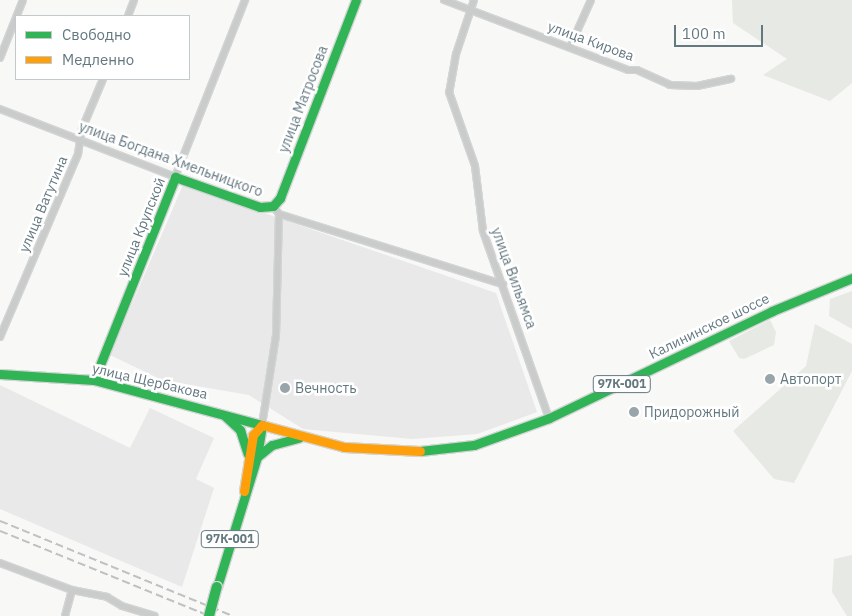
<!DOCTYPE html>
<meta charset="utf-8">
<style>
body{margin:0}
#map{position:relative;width:852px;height:616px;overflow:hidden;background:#f8f8f7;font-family:"IBM Plex Sans",sans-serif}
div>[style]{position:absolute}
.built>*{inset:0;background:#e8e9e8}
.green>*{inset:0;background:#e7e9e4}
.roads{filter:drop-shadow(1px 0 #d3d5d5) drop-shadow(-1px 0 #d3d5d5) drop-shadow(0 1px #d3d5d5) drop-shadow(0 -1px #d3d5d5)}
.street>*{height:6px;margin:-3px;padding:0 3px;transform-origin:3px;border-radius:3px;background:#cacccc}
.fast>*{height:9px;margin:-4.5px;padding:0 4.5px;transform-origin:4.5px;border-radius:4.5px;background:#30b455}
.slow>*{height:9px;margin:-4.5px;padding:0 4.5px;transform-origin:4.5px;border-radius:4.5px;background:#ff9f0a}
.rail>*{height:2px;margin-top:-1px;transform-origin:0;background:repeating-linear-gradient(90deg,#c0c2c2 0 8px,transparent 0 12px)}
.bridges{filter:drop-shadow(1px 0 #d4d5d5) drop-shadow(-1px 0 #d4d5d5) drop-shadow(0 1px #d4d5d5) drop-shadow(0 -1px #d4d5d5)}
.fast-bridge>*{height:10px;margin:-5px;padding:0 5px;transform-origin:5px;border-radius:5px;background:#30b455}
.dots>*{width:14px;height:14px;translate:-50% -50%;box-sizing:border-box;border:2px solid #fff;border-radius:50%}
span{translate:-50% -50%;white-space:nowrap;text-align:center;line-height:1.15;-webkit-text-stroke:5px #fff;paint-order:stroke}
.shield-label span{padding:1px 4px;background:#fff;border:1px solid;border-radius:4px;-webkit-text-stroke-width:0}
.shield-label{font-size:12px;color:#647880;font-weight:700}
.street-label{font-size:14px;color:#647880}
.poi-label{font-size:14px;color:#647880}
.left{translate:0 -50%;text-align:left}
.legend{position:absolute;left:15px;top:15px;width:175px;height:65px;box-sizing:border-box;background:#fff;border:1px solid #c1c9cc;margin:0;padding:6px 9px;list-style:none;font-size:15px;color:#647880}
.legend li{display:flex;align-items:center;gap:10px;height:25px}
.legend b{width:25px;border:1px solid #c1c9cc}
.scale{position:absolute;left:674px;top:25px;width:89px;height:22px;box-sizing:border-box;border:2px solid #647880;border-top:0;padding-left:6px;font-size:15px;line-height:18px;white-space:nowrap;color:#647880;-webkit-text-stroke:4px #fff;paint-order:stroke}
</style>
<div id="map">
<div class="built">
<div style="clip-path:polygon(183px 185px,496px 293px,537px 412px,477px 434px,412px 439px,303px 429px,249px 395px,162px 380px,110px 355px)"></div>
<div style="clip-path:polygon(0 385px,130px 448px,150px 408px,214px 438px,196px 479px,214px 488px,182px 587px,0 509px)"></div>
</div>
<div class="green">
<div style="clip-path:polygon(732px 0,852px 0,852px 83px,830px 101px,763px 75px,787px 59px,733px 23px)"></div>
<div style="clip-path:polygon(852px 291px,852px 329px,829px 316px,830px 299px)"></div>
<div style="clip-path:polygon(770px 320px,776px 332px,774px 345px,744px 359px,739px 358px,729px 341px)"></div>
<div style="clip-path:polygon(815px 324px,852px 344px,852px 371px,794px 483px,774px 479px,733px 431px,806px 366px)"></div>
<div style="clip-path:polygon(852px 555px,852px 616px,847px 616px,832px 592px,834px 559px)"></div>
</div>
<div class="roads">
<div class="street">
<div style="left:444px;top:0;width:197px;rotate:20.8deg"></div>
<div style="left:628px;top:70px;width:9px"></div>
<div style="left:637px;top:70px;width:36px;rotate:24deg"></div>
<div style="left:670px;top:85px;width:27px;rotate:2deg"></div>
<div style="left:697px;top:86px;width:35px;rotate:-12deg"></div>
<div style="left:474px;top:0;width:57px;rotate:108.4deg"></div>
<div style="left:456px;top:54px;width:39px;rotate:100deg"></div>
<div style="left:449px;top:92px;width:78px;rotate:70.6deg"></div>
<div style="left:475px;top:166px;width:65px;rotate:83deg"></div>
<div style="left:483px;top:231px;width:198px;rotate:70.6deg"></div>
<div style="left:128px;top:16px;width:17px;rotate:-69deg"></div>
<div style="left:570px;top:47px;width:51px;rotate:-65.9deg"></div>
<div style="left:0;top:58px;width:62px;rotate:-68.4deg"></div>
<div style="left:0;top:109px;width:188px;rotate:21.2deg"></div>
<div style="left:175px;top:177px;width:190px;rotate:-68.4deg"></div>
<div style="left:273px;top:206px;width:10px;rotate:53deg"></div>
<div style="left:279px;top:214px;width:235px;rotate:17.4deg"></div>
<div style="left:0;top:337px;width:199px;rotate:-66.9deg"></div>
<div style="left:78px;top:154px;width:25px;rotate:-81deg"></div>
<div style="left:82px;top:129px;width:54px;rotate:-67.2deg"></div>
<div style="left:262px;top:425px;width:90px;rotate:-81.1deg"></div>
<div style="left:276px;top:336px;width:122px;rotate:-88.6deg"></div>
<div style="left:0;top:563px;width:77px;rotate:20.6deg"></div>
<div style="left:72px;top:590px;width:36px;rotate:11deg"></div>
<div style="left:107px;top:597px;width:17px;rotate:31deg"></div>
<div style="left:122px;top:606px;width:34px;rotate:17deg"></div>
<div style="left:65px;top:616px;width:27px;rotate:-75deg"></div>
</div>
<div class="fast">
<div style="left:0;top:374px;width:94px;rotate:3.7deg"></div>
<div style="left:94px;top:380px;width:174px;rotate:15deg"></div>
<div style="left:262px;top:425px;width:32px;rotate:99deg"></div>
<div style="left:94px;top:380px;width:219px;rotate:-68.2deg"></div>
<div style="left:175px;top:177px;width:90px;rotate:19.4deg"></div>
<div style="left:260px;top:207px;width:13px;rotate:-4deg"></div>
<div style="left:273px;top:206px;width:11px;rotate:-49deg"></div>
<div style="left:280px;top:198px;width:212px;rotate:-69deg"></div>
<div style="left:225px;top:416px;width:21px;rotate:43deg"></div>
<div style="left:240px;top:430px;width:25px;rotate:72deg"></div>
<div style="left:420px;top:451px;width:54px;rotate:-6.3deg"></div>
<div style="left:474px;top:445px;width:80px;rotate:-19.8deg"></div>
<div style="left:549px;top:418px;width:247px;rotate:-25.6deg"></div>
<div style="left:772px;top:311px;width:87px;rotate:-22.4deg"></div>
<div style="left:217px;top:587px;width:136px;rotate:-72.9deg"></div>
<div style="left:257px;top:457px;width:19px;rotate:-39deg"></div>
<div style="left:272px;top:445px;width:28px;rotate:-15deg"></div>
</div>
<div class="slow">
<div style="left:244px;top:491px;width:57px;rotate:-80.9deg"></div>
<div style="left:253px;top:435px;width:13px;rotate:-48deg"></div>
<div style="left:262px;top:425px;width:85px;rotate:15deg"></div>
<div style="left:344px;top:447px;width:76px;rotate:3deg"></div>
</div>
</div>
<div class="rail">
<div style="left:0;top:521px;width:252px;rotate:22.2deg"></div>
<div style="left:0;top:531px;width:226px;rotate:22.1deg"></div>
</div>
<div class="bridges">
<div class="fast-bridge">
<div style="left:209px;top:616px;width:30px;rotate:-75deg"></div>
</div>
</div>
<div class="dots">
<div style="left:770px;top:379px;background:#98a5aa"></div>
<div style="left:285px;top:388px;background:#98a5aa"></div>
<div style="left:634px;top:412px;background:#98a5aa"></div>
</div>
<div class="shield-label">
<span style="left:622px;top:384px">97К-001</span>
<span style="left:230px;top:539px">97К-001</span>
</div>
<div class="street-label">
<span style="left:591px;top:41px;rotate:20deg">улица Кирова</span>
<span style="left:303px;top:99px;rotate:-69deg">улица Матросова</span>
<span style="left:171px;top:159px;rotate:20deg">улица Богдана Хмельницкого</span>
<span style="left:43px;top:204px;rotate:-67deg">улица Ватутина</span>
<span style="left:141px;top:227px;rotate:-68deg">улица Крупской</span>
<span style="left:514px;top:278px;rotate:70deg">улица Вильямса</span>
<span style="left:709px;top:326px;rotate:-26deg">Калининское шоссе</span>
<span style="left:150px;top:381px;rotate:13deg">улица Щербакова</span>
</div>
<div class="poi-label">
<span class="left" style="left:780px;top:379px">Автопорт</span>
<span class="left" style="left:295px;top:388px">Вечность</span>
<span class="left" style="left:644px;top:412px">Придорожный</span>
</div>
<ul class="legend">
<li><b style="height:6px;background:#30b455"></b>Свободно</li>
<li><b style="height:6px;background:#ff9f0a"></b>Медленно</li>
</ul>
<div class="scale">100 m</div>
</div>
